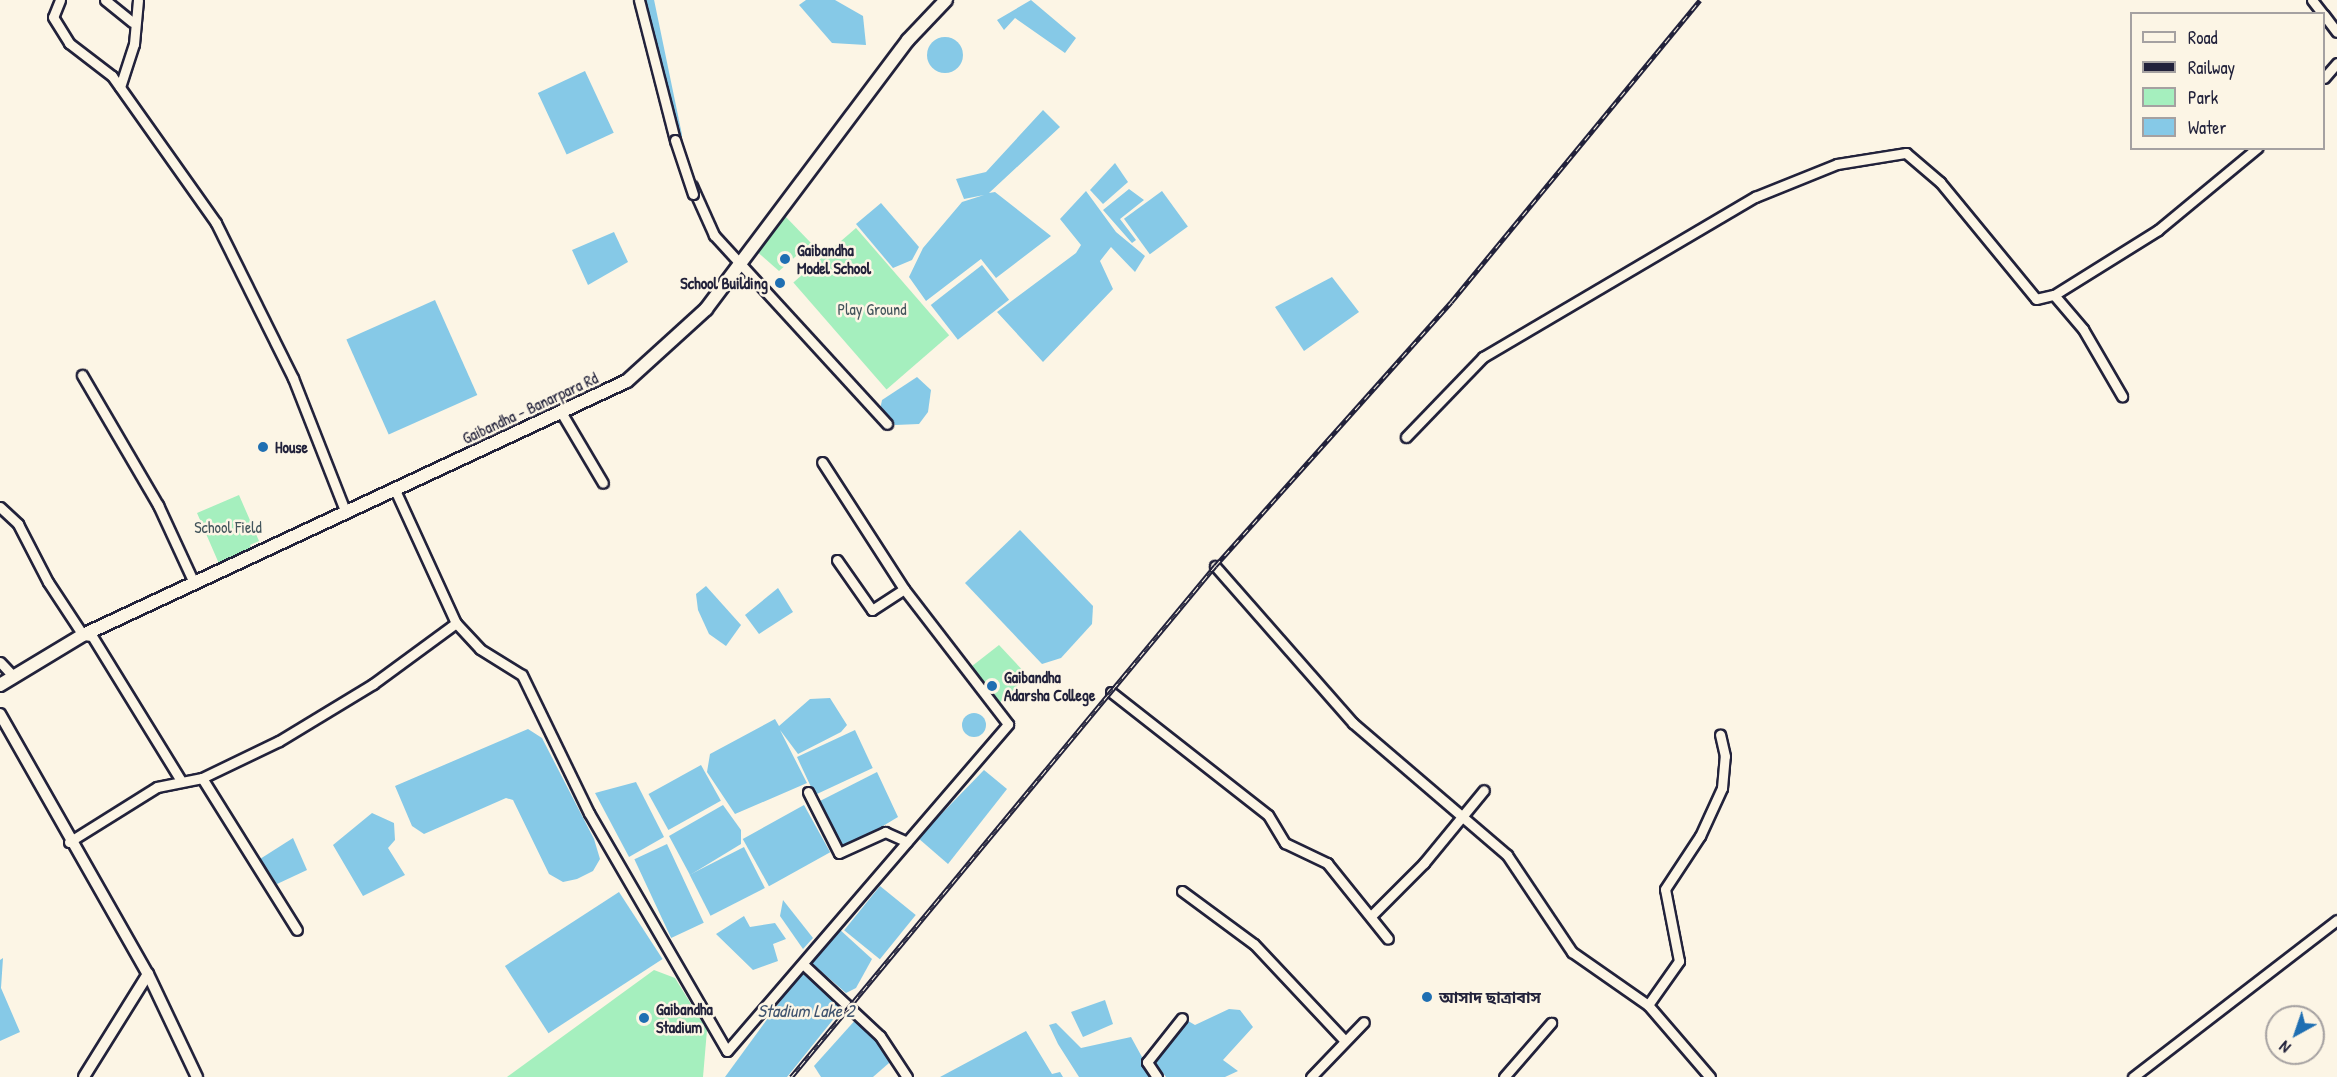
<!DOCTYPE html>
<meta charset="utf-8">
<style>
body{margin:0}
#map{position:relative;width:2337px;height:1077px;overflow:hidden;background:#fcf5e5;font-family:"Patrick Hand","Noto Sans Bengali",sans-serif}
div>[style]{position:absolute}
.green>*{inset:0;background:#a5efbe;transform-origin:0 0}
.water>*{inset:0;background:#86c9e7;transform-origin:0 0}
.round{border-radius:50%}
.canal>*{height:8px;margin:-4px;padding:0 4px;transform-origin:4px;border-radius:4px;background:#86c9e7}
.roads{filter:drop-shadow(2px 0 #22223b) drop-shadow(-2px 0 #22223b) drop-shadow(0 2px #22223b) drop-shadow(0 -2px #22223b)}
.minor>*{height:9px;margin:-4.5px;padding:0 4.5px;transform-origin:4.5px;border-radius:4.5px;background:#fcf5e5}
.tertiary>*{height:10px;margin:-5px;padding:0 5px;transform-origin:5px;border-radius:5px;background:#fcf5e5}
.secondary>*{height:12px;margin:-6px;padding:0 6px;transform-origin:6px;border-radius:6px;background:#fcf5e5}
.rail>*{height:4.5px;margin-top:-2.25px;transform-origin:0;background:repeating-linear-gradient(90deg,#fcf5e5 0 7px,#22223b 0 14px);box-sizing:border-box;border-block:2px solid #22223b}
.bridges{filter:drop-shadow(2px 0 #22223b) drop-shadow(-2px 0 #22223b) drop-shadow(0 2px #22223b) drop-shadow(0 -2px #22223b)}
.minor-bridge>*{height:9px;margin:-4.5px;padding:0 4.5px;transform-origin:4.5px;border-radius:4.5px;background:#fcf5e5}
.dots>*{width:16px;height:16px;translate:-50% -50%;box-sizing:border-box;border:3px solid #fcf5e5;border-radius:50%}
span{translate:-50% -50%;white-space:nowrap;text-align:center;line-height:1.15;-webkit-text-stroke:5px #fcf5e5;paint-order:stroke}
.poi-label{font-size:16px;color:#22223b;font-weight:700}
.left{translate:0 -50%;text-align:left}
.right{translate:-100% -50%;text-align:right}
.park-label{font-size:16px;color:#43555c}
.street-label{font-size:16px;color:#22223b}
.water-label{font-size:18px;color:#40546f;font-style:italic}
.legend{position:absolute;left:2130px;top:12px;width:195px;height:138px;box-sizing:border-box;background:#fcf5e5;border:2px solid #a5a1a1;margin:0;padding:8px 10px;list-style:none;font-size:18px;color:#22223b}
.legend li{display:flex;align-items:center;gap:12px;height:30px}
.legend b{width:30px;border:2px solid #a5a1a1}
.north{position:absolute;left:2265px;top:1005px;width:60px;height:60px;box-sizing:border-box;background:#fcf5e5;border:2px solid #a5a1a1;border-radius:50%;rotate:220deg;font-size:16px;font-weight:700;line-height:24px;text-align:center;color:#22223b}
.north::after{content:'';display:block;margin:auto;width:21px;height:27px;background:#1f6fb2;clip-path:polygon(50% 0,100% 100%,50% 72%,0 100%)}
</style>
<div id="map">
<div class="green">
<div style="clip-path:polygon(784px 215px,811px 243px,779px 271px,754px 249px)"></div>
<div style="left:856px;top:228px;width:142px;height:83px;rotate:49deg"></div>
<div style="clip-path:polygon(239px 495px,259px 541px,250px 545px,253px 552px,220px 566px,197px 513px)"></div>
<div style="clip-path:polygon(999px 645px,1028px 676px,996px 706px,967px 670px)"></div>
<div style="clip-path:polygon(654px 970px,675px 978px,707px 1030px,703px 1077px,507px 1077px)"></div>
</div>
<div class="water">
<div style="clip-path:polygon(806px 0,835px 0,863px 16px,866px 45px,832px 43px,799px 5px)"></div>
<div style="clip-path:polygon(1031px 0,1076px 38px,1065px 53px,1015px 18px,1004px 30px,997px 20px)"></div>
<div class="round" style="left:927px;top:37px;width:36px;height:36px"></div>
<div style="left:585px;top:71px;width:68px;height:52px;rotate:65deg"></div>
<div style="clip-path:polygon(1043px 110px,1060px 127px,989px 193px,995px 192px,1051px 236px,996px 278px,981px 259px,926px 301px,909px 277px,923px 248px,962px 202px,984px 195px,964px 199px,956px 179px,986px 172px)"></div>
<div style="clip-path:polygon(1115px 163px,1128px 182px,1103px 204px,1090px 190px)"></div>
<div style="clip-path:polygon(1129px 189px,1144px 200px,1120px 219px,1136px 240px,1132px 243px,1103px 210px)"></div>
<div style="clip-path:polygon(1086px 191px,1116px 232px,1145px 256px,1135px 272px,1111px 247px,1100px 261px,1113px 289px,1043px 362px,997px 312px,1076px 253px,1081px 245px,1060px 219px)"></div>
<div style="left:1162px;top:191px;width:44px;height:47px;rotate:54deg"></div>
<div style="clip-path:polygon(881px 203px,919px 247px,912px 260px,893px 268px,856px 224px)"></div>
<div style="clip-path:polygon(614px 232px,628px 262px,588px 285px,572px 250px)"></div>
<div style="left:982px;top:265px;width:44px;height:65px;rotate:52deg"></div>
<div style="clip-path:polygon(1332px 277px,1359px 312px,1304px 351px,1275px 307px)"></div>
<div style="left:435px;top:300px;width:104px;height:97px;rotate:66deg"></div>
<div style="clip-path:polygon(917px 377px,931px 390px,928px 412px,919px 424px,895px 425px,880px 410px,882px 400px)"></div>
<div style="clip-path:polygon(1020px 530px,1093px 606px,1092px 624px,1061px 658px,1042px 664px,965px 583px)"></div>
<div style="clip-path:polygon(706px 586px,741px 625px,726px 646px,709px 634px,698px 610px,696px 594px)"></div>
<div style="clip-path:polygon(778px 588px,793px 612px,759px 634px,745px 615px)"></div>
<div style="clip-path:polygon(830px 698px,847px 725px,841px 732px,798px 754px,780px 730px,807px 783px,735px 814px,707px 772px,710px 754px,775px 719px,779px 726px,810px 699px)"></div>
<div class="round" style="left:962px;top:713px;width:24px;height:24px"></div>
<div style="clip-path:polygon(528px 729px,542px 738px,594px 839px,600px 859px,593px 871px,577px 879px,563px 882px,549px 874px,513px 800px,506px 798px,424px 834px,412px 826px,395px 786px)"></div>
<div style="left:855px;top:730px;width:42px;height:64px;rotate:65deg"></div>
<div style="left:701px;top:765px;width:41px;height:60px;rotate:61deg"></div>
<div style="clip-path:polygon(984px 770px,1007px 789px,948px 864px,918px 838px)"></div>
<div style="clip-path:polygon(877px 772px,898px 817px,851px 845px,839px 845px,818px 802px)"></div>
<div style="clip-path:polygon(636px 782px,664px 837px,629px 857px,595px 793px)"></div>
<div style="clip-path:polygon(723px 805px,741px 830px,741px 844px,690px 875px,669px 836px)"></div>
<div style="left:804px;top:805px;width:54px;height:70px;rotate:61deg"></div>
<div style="clip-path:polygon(372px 813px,394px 823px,395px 840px,388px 848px,405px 875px,363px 896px,333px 845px)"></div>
<div style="clip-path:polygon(293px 838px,307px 870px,277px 884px,260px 859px)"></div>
<div style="left:667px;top:844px;width:87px;height:36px;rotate:65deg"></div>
<div style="left:744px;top:847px;width:46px;height:61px;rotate:63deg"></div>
<div style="left:880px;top:886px;width:46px;height:57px;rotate:39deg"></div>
<div style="left:619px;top:892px;width:80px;height:136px;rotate:57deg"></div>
<div style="clip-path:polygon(783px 900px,813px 938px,803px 949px,780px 916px)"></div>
<div style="clip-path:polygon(744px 916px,750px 927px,775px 923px,786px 939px,773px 944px,778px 961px,753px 970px,716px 934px)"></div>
<div style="clip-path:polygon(838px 928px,872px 959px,856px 988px,846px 993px,808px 960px)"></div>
<div style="clip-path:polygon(3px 958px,1px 988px,20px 1032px,0 1041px,0 960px)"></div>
<div style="clip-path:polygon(803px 970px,844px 1006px,787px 1077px,725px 1077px)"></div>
<div style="clip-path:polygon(1105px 1000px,1113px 1024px,1083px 1037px,1071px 1012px)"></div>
<div style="clip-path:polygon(1229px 1009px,1240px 1010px,1253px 1027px,1223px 1060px,1238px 1071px,1225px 1077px,1166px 1077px,1149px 1056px,1183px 1018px,1195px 1025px)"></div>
<div style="clip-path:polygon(858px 1017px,890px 1055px,889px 1063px,873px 1077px,821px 1077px,814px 1066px)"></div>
<div style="clip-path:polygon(1056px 1023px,1081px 1048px,1131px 1037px,1153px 1077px,1079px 1077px,1058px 1044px,1049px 1025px)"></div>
<div style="clip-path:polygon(1026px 1031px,1052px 1074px,1060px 1072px,1063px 1077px,940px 1077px)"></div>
</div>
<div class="canal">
<div style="left:650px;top:0;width:138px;rotate:78.3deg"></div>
</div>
<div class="roads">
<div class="minor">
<div style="left:60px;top:0;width:18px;rotate:112deg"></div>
<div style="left:53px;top:17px;width:31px;rotate:58deg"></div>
<div style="left:69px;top:43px;width:54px;rotate:37.5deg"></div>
<div style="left:112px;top:76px;width:180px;rotate:54.7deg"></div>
<div style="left:216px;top:223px;width:173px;rotate:63.6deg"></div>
<div style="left:293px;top:378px;width:145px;rotate:68.6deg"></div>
<div style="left:105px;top:0;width:35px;rotate:39deg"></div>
<div style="left:639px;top:0;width:145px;rotate:75.6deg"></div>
<div style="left:2312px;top:0;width:18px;rotate:52deg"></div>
<div style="left:2324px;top:15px;width:21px;rotate:53deg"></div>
<div style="left:2324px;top:78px;width:20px;rotate:-49deg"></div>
<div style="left:120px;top:87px;width:45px;rotate:-72deg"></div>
<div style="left:134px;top:44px;width:44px;rotate:-84.8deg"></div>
<div style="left:692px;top:186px;width:54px;rotate:65.8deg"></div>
<div style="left:714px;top:235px;width:256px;rotate:47.5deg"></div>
<div style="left:2054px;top:295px;width:45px;rotate:49.5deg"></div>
<div style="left:2083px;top:329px;width:78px;rotate:59.8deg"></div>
<div style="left:82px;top:375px;width:151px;rotate:59.7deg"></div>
<div style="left:158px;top:505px;width:86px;rotate:65.2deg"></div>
<div style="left:561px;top:412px;width:82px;rotate:59.4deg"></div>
<div style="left:1406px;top:437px;width:111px;rotate:-46.1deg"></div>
<div style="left:1483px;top:357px;width:316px;rotate:-30.5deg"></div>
<div style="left:1755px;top:197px;width:88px;rotate:-21.9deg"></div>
<div style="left:1837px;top:164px;width:70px;rotate:-9.1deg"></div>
<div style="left:1906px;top:153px;width:45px;rotate:40.5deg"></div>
<div style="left:1940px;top:182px;width:151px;rotate:50.6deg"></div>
<div style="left:2036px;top:299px;width:18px;rotate:-13deg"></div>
<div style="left:2054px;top:295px;width:123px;rotate:-32deg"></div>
<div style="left:2158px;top:230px;width:129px;rotate:-39.6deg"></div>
<div style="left:395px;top:490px;width:146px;rotate:65.4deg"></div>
<div style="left:456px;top:623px;width:35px;rotate:47deg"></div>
<div style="left:480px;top:649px;width:49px;rotate:31.8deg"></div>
<div style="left:522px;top:675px;width:153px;rotate:64.1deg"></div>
<div style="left:589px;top:813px;width:275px;rotate:59.9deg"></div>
<div style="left:727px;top:1051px;width:431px;rotate:-49.3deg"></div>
<div style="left:1008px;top:724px;width:170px;rotate:-127.6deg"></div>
<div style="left:904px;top:589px;width:151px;rotate:-122.8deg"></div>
<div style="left:0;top:507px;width:25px;rotate:43deg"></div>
<div style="left:18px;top:524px;width:65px;rotate:62.7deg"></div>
<div style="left:48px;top:582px;width:64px;rotate:56.6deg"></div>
<div style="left:83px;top:635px;width:9px;rotate:6deg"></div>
<div style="left:92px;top:636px;width:168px;rotate:58.4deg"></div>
<div style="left:837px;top:560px;width:61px;rotate:55deg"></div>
<div style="left:872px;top:610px;width:38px;rotate:-33deg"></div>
<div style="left:1215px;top:566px;width:209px;rotate:48.7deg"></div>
<div style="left:1353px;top:723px;width:203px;rotate:40.6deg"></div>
<div style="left:1507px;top:855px;width:117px;rotate:56.2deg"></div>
<div style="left:1572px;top:952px;width:93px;rotate:34.9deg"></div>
<div style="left:1648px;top:1005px;width:95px;rotate:49.3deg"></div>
<div style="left:0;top:662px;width:19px;rotate:47deg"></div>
<div style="left:1111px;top:692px;width:199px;rotate:38.1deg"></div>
<div style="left:1268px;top:815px;width:33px;rotate:59deg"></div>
<div style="left:1285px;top:843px;width:47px;rotate:25.5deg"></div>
<div style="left:1327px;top:863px;width:97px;rotate:51.2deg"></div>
<div style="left:202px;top:778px;width:179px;rotate:58deg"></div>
<div style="left:808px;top:792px;width:68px;rotate:63.1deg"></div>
<div style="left:839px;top:853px;width:51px;rotate:-24.5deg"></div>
<div style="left:885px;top:832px;width:24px;rotate:24deg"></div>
<div style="left:69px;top:842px;width:104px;rotate:-32deg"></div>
<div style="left:157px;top:787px;width:46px;rotate:-11.3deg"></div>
<div style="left:202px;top:778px;width:85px;rotate:-25.7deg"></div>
<div style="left:279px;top:741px;width:110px;rotate:-31.2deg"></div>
<div style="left:373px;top:684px;width:103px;rotate:-36.3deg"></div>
<div style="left:1182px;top:891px;width:89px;rotate:36.4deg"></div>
<div style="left:1254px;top:944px;width:133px;rotate:46.8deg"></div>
<div style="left:1372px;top:915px;width:74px;rotate:-45deg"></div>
<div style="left:1424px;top:863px;width:94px;rotate:-50.6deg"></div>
<div style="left:804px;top:965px;width:104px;rotate:43.1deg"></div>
<div style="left:880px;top:1036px;width:49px;rotate:56.6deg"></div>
<div style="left:1648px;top:1005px;width:54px;rotate:-54.8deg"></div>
<div style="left:1679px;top:961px;width:73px;rotate:-101deg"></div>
<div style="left:1665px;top:889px;width:64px;rotate:-56.6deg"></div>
<div style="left:1700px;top:836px;width:53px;rotate:-65.4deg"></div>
<div style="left:1722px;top:788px;width:32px;rotate:-85deg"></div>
<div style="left:1725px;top:756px;width:22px;rotate:-103deg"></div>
<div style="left:1157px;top:1077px;width:18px;rotate:-124deg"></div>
<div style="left:1147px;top:1062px;width:56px;rotate:-51.5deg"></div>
<div style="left:1311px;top:1077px;width:76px;rotate:-46.1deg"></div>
<div style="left:1504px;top:1077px;width:72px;rotate:-49deg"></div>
<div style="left:2133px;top:1077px;width:257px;rotate:-37.6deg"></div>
</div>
<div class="tertiary">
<div style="left:0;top:714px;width:299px;rotate:60.4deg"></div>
<div style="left:148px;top:974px;width:121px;rotate:121.9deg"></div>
<div style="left:148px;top:974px;width:114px;rotate:64.6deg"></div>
</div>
<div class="secondary">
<div style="left:0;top:685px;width:97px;rotate:-31.1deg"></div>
<div style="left:83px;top:635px;width:600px;rotate:-25.03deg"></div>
<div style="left:627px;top:381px;width:107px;rotate:-42.3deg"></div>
<div style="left:706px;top:309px;width:336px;rotate:-53.1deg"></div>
<div style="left:908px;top:40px;width:55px;rotate:-46.5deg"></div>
</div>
</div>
<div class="rail">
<div style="left:791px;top:1077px;width:664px;rotate:-50.32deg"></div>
<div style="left:1215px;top:566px;width:354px;rotate:-48.2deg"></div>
<div style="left:1451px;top:302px;width:391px;rotate:-50.5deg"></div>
</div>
<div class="bridges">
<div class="minor-bridge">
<div style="left:675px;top:140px;width:57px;rotate:71.6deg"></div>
</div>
</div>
<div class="dots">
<div style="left:785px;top:259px;background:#1f6fb2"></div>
<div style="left:780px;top:283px;background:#1f6fb2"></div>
<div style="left:263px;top:447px;background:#1f6fb2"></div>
<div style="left:992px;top:686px;background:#1f6fb2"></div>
<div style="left:1427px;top:997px;background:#1f6fb2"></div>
<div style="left:644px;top:1018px;background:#1f6fb2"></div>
</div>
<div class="poi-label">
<span class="left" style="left:797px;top:259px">Gaibandha<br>Model School</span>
<span class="right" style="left:768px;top:283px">School Building</span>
<span class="left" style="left:275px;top:447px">House</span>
<span class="left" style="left:1004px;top:686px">Gaibandha<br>Adarsha College</span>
<span class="left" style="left:1439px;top:997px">আসাদ ছাত্রাবাস</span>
<span class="left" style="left:656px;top:1018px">Gaibandha<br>Stadium</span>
</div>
<div class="park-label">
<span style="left:872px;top:309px">Play Ground</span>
<span style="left:228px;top:527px">School Field</span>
</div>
<div class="street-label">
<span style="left:530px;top:408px;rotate:-25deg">Gaibandha - Banarpara Rd</span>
</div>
<div class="water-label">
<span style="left:806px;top:1011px">Stadium Lake 2</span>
</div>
<ul class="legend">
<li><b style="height:8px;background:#fcf5e5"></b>Road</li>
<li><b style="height:8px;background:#22223b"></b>Railway</li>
<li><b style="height:16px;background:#a5efbe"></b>Park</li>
<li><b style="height:16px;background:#86c9e7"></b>Water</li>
</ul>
<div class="north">N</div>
</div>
